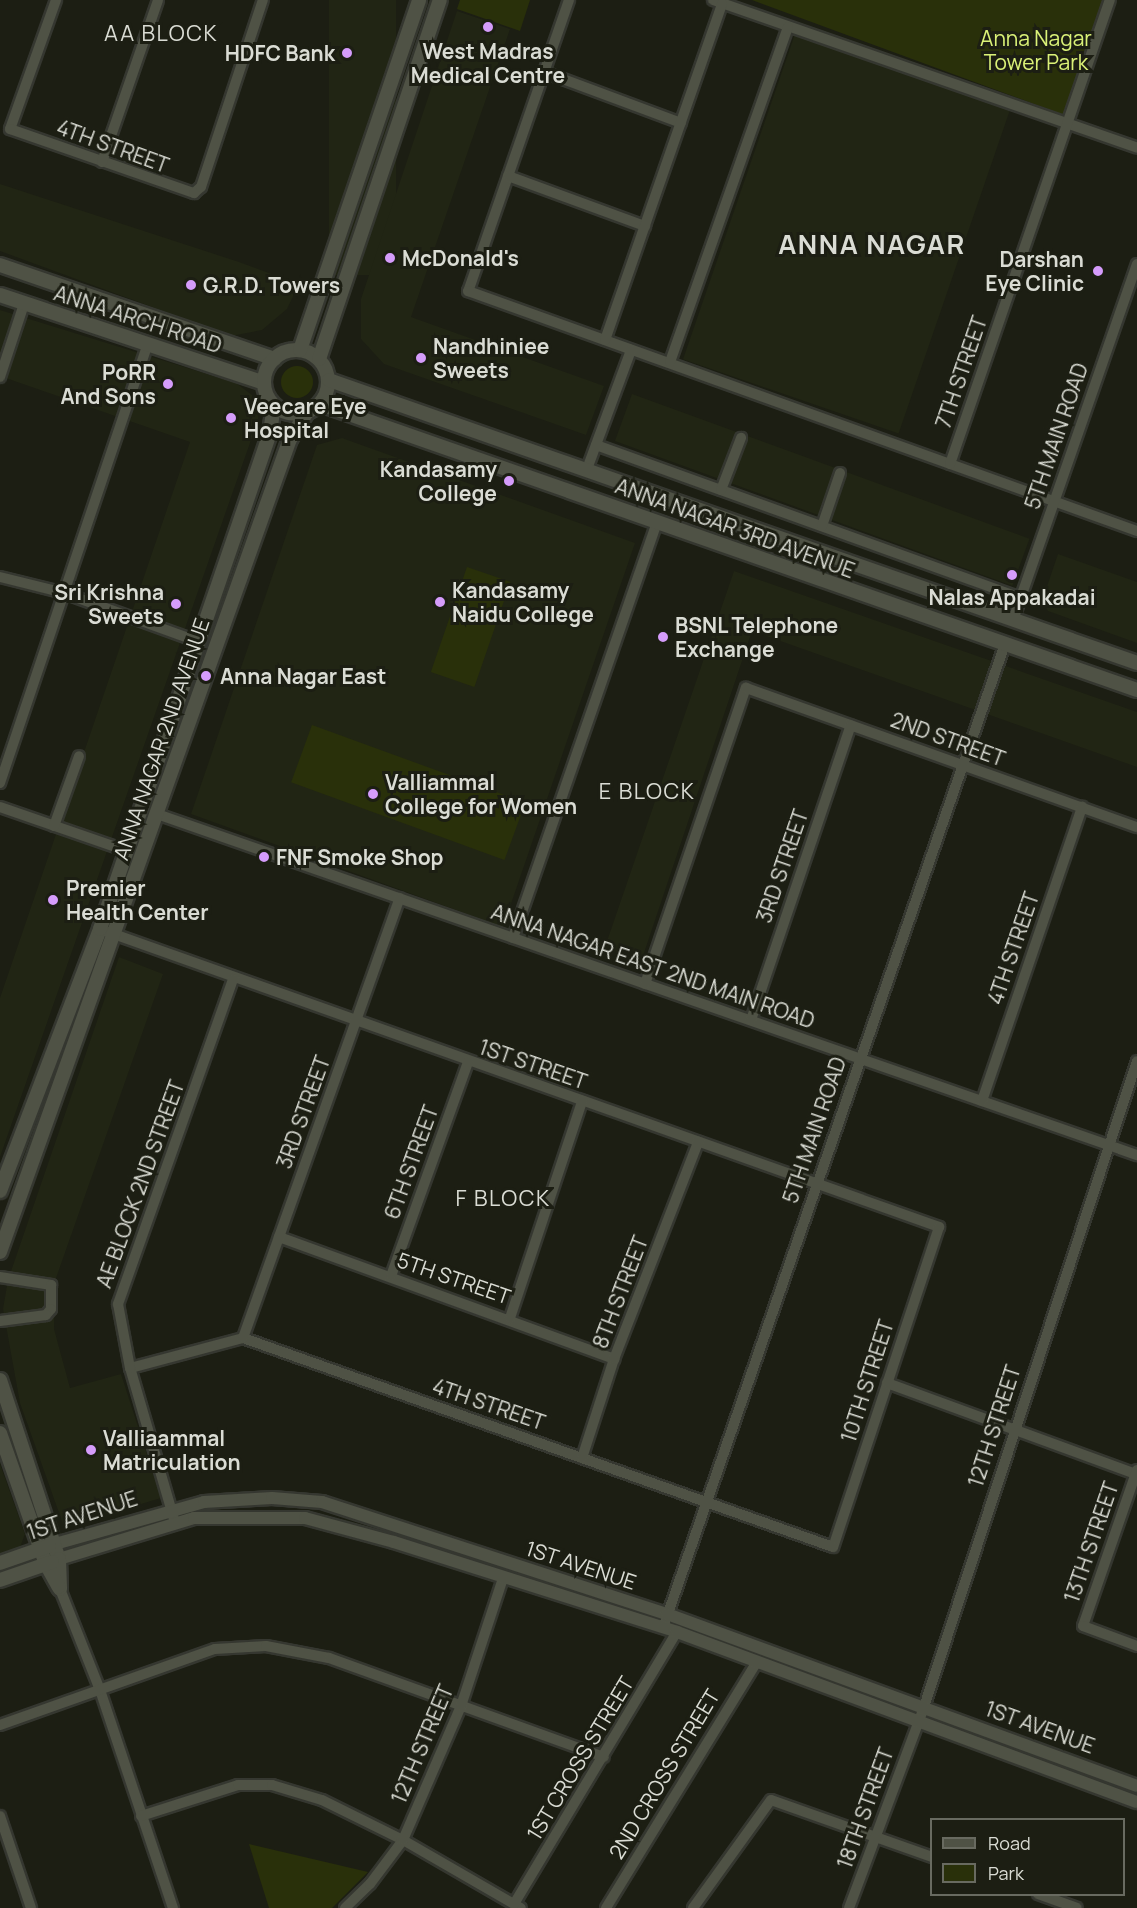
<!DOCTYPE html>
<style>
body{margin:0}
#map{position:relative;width:1137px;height:1908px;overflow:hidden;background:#1c1e13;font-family:Manrope,sans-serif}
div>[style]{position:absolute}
.built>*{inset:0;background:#212514;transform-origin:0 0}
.green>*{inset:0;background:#29300a;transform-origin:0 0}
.round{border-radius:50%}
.roads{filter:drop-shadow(2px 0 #353730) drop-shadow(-2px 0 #353730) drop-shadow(0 2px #353730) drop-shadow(0 -2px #353730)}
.minor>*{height:10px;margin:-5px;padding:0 5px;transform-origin:5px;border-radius:5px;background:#4f5245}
.tertiary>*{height:12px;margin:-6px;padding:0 6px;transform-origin:6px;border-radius:6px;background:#4f5245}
.secondary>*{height:14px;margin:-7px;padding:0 7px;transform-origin:7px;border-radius:7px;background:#4f5245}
.secondary>.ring{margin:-7px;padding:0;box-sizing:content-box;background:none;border:14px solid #4f5245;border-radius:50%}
.dots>*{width:16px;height:16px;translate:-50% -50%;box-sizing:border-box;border:3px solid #1c1e13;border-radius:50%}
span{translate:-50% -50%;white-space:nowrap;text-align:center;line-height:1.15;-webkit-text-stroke:6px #1c1e13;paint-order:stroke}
.park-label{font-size:21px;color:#daf177}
.poi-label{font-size:21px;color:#dadcd4;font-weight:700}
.right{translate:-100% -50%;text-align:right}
.left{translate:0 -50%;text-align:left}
.street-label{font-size:21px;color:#dadcd4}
.neighbourhood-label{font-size:22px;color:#dadcd4;letter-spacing:1.5px}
.district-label{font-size:27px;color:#dadcd4;font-weight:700;letter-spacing:1.5px}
.legend{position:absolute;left:930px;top:1818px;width:195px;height:78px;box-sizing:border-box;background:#1c1e13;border:2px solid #686a60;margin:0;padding:8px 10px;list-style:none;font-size:18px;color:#dadcd4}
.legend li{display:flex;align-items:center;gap:12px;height:30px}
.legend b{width:30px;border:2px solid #686a60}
</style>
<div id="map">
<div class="built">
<div style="left:329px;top:0;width:67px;height:275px"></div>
<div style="clip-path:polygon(457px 11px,510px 29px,411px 317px,604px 386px,586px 435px,384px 364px,361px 339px,361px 299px)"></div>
<div style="left:795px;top:34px;width:228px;height:344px;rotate:19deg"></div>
<div style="clip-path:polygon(0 184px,239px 262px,299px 284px,287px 309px,262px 330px,231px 336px,0 251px)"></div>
<div style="clip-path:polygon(0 310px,236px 383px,260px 401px,258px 420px,0 1157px,0 998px,190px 442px,0 376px)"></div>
<div style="left:632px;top:394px;width:423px;height:50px;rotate:20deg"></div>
<div style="clip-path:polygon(342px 438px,635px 543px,503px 927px,191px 814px,317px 445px)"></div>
<div style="clip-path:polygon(1058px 554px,1137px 582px,1137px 643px,1048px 611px,1042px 601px)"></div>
<div style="clip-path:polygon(734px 571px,1137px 712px,1137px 767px,752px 631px,642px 959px,605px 947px)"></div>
<div style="clip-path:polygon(119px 957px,163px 974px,55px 1281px,54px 1329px,70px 1388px,121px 1374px,161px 1498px,64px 1527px,20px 1403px,3px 1309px,8px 1280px)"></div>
<div style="clip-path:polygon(0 1464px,25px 1534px,19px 1550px,0 1556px)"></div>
</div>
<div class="green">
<div style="clip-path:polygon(460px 0,530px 0,520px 31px,457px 9px)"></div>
<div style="clip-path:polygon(752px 0,1107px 0,1067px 116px)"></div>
<div class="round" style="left:281px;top:366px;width:32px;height:32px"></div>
<div style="left:467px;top:567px;width:46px;height:111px;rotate:19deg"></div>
<div style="left:312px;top:725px;width:227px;height:61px;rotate:20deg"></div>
<div style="clip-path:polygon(249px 1844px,368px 1872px,332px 1908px,269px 1908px)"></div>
</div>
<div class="roads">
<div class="minor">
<div style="left:56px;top:0;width:137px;rotate:109.6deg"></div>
<div style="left:10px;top:129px;width:195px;rotate:19.2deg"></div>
<div style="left:194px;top:193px;width:9px;rotate:-41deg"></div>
<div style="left:201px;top:187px;width:197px;rotate:-71.7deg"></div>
<div style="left:569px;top:0;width:308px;rotate:109.1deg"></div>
<div style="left:468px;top:291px;width:711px;rotate:19.74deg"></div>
<div style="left:713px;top:0;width:449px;rotate:19.2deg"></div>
<div style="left:544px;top:72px;width:146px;rotate:20.4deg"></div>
<div style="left:102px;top:162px;width:171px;rotate:-70.9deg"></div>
<div style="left:508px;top:176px;width:146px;rotate:20.1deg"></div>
<div style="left:605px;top:340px;width:356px;rotate:-70.8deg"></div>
<div style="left:670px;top:362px;width:355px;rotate:-70.6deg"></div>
<div style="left:0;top:377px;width:77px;rotate:-71.8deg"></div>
<div style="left:596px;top:445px;width:452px;rotate:19.8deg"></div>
<div style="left:950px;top:464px;width:491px;rotate:-71deg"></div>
<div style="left:587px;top:469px;width:127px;rotate:-69.7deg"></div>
<div style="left:721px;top:490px;width:56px;rotate:-69deg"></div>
<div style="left:822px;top:526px;width:56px;rotate:-71.2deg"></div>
<div style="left:0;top:577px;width:66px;rotate:14deg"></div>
<div style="left:64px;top:593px;width:144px;rotate:19.9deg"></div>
<div style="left:1013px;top:620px;width:377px;rotate:-70.8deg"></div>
<div style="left:0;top:783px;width:462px;rotate:-71.4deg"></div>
<div style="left:0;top:807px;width:134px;rotate:19.1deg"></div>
<div style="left:157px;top:814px;width:1038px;rotate:19.19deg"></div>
<div style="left:54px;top:826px;width:74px;rotate:-70.3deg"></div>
<div style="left:108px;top:932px;width:882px;rotate:19.54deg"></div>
<div style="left:939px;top:1227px;width:337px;rotate:108.3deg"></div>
<div style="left:833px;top:1547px;width:626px;rotate:-160.49deg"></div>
<div style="left:243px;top:1338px;width:117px;rotate:165.1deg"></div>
<div style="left:513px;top:938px;width:441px;rotate:-70.9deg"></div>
<div style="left:645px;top:984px;width:313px;rotate:-71.2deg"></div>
<div style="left:746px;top:688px;width:415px;rotate:19.6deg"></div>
<div style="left:751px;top:1020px;width:311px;rotate:-71.3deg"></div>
<div style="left:982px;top:1101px;width:311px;rotate:-71.2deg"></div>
<div style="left:279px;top:1237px;width:357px;rotate:20deg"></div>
<div style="left:391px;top:1276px;width:227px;rotate:-70.2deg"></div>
<div style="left:0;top:1277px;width:52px;rotate:8.9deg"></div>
<div style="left:51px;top:1285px;width:24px;rotate:90deg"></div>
<div style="left:51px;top:1309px;width:8px;rotate:130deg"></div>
<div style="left:46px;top:1315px;width:46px;rotate:172.6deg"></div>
<div style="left:510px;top:1318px;width:229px;rotate:-71.6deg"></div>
<div style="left:243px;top:1338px;width:467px;rotate:-70.4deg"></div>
<div style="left:887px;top:1383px;width:265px;rotate:20.1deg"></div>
<div style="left:582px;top:1458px;width:104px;rotate:-72.1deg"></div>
<div style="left:614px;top:1359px;width:233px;rotate:-68.8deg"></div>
<div style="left:1137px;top:1470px;width:165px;rotate:109.1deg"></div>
<div style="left:1083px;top:1626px;width:58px;rotate:20.3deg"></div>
<div style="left:174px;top:1519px;width:157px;rotate:-106.2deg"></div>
<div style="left:130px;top:1368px;width:65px;rotate:-100.6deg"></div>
<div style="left:118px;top:1304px;width:345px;rotate:-70.5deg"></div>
<div style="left:60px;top:1589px;width:109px;rotate:68.4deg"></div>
<div style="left:100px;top:1690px;width:230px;rotate:71.5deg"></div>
<div style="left:665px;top:1622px;width:1032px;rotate:-70.83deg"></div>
<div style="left:0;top:1725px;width:228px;rotate:-19.5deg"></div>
<div style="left:215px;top:1649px;width:51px;rotate:-3.4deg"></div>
<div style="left:266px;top:1646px;width:64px;rotate:10.8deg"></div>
<div style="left:329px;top:1658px;width:292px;rotate:19.8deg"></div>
<div style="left:0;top:1816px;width:97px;rotate:71.4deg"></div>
<div style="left:141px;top:1816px;width:102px;rotate:-17.7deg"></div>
<div style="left:238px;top:1785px;width:34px"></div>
<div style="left:272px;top:1785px;width:52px;rotate:16.7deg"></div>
<div style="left:322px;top:1800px;width:90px;rotate:26.3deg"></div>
<div style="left:403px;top:1840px;width:136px;rotate:30deg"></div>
<div style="left:1038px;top:1894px;width:41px;rotate:19.7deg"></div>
<div style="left:514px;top:1904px;width:317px;rotate:-59.1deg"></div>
<div style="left:345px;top:1908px;width:35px;rotate:-44deg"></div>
<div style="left:370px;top:1884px;width:55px;rotate:-53.1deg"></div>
<div style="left:403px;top:1840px;width:146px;rotate:-66.6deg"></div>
<div style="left:461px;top:1706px;width:135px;rotate:-71.8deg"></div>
<div style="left:606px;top:1908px;width:289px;rotate:-58.5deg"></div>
<div style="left:693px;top:1908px;width:133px;rotate:-54.2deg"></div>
<div style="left:771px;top:1800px;width:171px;rotate:19.5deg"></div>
<div style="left:849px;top:1908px;width:215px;rotate:-69.5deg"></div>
<div style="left:924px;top:1707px;width:680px;rotate:-71.75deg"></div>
</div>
<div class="tertiary">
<div style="left:55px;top:1544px;width:155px;rotate:-15.7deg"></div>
<div style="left:204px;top:1502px;width:68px;rotate:-3.4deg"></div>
<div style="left:272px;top:1498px;width:50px;rotate:4.6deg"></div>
<div style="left:322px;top:1502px;width:363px;rotate:18deg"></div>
<div style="left:667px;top:1614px;width:500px;rotate:20.1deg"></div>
<div style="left:59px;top:1559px;width:141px;rotate:-16.9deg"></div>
<div style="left:194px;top:1518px;width:111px"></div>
<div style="left:305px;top:1518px;width:92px;rotate:15.1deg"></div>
<div style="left:394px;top:1542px;width:297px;rotate:17.6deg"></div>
<div style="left:677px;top:1632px;width:490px;rotate:20.3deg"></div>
</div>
<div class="secondary">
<div style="left:0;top:265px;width:290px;rotate:18.9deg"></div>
<div style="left:0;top:295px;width:278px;rotate:18.4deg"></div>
<div class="ring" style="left:264px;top:350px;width:50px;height:50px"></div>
<div style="left:300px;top:350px;width:370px;rotate:-71.2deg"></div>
<div style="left:319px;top:359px;width:379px;rotate:-71.4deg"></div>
<div style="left:329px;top:380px;width:856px;rotate:19.3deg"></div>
<div style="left:320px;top:404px;width:866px;rotate:19.29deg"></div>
<div style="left:0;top:1191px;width:280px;rotate:-69.1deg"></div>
<div style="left:100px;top:929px;width:524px;rotate:-71.08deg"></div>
<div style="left:270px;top:433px;width:28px;rotate:-82deg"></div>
<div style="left:0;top:1252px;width:863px;rotate:-70.37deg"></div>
<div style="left:290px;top:439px;width:32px;rotate:-58deg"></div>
<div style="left:0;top:1380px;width:188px;rotate:71.8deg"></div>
<div style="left:59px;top:1559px;width:30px;rotate:88deg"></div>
<div style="left:0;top:1433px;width:139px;rotate:70.7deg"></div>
<div style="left:46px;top:1564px;width:26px;rotate:61deg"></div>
<div style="left:0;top:1563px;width:52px;rotate:-19.1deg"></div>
<div style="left:0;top:1580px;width:55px;rotate:-19.1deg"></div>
</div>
</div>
<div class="dots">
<div style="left:488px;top:27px;background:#d59cfb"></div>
<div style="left:347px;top:53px;background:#d59cfb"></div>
<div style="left:390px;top:258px;background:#d59cfb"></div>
<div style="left:1098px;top:271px;background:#d59cfb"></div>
<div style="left:191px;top:285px;background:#d59cfb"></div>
<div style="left:421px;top:358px;background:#d59cfb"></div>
<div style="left:168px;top:384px;background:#d59cfb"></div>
<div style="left:231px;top:418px;background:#d59cfb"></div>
<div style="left:509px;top:481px;background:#d59cfb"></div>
<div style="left:1012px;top:575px;background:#d59cfb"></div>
<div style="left:440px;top:602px;background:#d59cfb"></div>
<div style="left:176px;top:604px;background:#d59cfb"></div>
<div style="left:663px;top:637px;background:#d59cfb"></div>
<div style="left:206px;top:676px;background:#d59cfb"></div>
<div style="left:373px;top:794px;background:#d59cfb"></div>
<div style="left:264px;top:857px;background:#d59cfb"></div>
<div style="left:53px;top:900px;background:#d59cfb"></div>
<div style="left:91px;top:1450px;background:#d59cfb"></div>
</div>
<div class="park-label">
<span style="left:1036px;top:50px">Anna Nagar<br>Tower Park</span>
</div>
<div class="poi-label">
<span style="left:488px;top:63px">West Madras<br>Medical Centre</span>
<span class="right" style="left:335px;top:53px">HDFC Bank</span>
<span class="left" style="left:402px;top:258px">McDonald's</span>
<span class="right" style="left:1084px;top:271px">Darshan<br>Eye Clinic</span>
<span class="left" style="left:203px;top:285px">G.R.D. Towers</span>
<span class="left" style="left:433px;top:358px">Nandhiniee<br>Sweets</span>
<span class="right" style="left:156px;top:384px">PoRR<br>And Sons</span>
<span class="left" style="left:244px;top:418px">Veecare Eye<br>Hospital</span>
<span class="right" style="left:497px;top:481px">Kandasamy<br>College</span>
<span class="left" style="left:452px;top:602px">Kandasamy<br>Naidu College</span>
<span class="right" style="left:164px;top:604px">Sri Krishna<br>Sweets</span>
<span style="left:1012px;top:597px">Nalas Appakadai</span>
<span class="left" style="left:675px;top:637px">BSNL Telephone<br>Exchange</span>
<span class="left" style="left:220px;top:676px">Anna Nagar East</span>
<span class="left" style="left:385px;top:794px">Valliammal<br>College for Women</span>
<span class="left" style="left:276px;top:857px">FNF Smoke Shop</span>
<span class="left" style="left:66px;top:900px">Premier<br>Health Center</span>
<span class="left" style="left:103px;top:1450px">Valliaammal<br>Matriculation</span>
</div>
<div class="street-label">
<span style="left:113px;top:146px;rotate:20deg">4TH STREET</span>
<span style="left:138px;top:319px;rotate:18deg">ANNA ARCH ROAD</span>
<span style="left:961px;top:372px;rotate:-71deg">7TH STREET</span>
<span style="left:1056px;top:436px;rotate:-71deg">5TH MAIN ROAD</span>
<span style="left:735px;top:528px;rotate:20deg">ANNA NAGAR 3RD AVENUE</span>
<span style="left:161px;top:739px;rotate:-71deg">ANNA NAGAR 2ND AVENUE</span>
<span style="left:948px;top:739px;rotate:20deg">2ND STREET</span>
<span style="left:782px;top:866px;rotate:-71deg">3RD STREET</span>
<span style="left:1013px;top:948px;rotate:-71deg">4TH STREET</span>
<span style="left:653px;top:966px;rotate:19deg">ANNA NAGAR EAST 2ND MAIN ROAD</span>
<span style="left:533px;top:1064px;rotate:19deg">1ST STREET</span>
<span style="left:303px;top:1112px;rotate:-70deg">3RD STREET</span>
<span style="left:814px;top:1130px;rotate:-71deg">5TH MAIN ROAD</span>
<span style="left:411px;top:1162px;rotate:-70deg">6TH STREET</span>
<span style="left:140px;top:1184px;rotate:-70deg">AE BLOCK 2ND STREET</span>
<span style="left:454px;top:1278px;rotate:19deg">5TH STREET</span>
<span style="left:620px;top:1292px;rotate:-69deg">8TH STREET</span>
<span style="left:867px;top:1381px;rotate:-72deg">10TH STREET</span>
<span style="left:489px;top:1404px;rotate:19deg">4TH STREET</span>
<span style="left:994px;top:1426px;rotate:-72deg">12TH STREET</span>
<span style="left:82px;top:1515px;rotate:-18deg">1ST AVENUE</span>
<span style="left:1091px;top:1542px;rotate:-71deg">13TH STREET</span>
<span style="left:581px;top:1565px;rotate:18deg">1ST AVENUE</span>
<span style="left:1040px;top:1727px;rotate:20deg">1ST AVENUE</span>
<span style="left:422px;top:1744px;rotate:-67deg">12TH STREET</span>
<span style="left:580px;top:1758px;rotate:-59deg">1ST CROSS STREET</span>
<span style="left:664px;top:1774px;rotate:-59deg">2ND CROSS STREET</span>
<span style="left:865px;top:1808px;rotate:-70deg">18TH STREET</span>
</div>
<div class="neighbourhood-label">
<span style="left:161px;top:34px">AA BLOCK</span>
<span style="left:647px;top:792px">E BLOCK</span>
<span style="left:503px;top:1199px">F BLOCK</span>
</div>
<div class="district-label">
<span style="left:872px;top:244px">ANNA NAGAR</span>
</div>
<ul class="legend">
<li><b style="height:8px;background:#4f5245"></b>Road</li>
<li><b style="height:16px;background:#29300a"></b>Park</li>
</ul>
</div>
